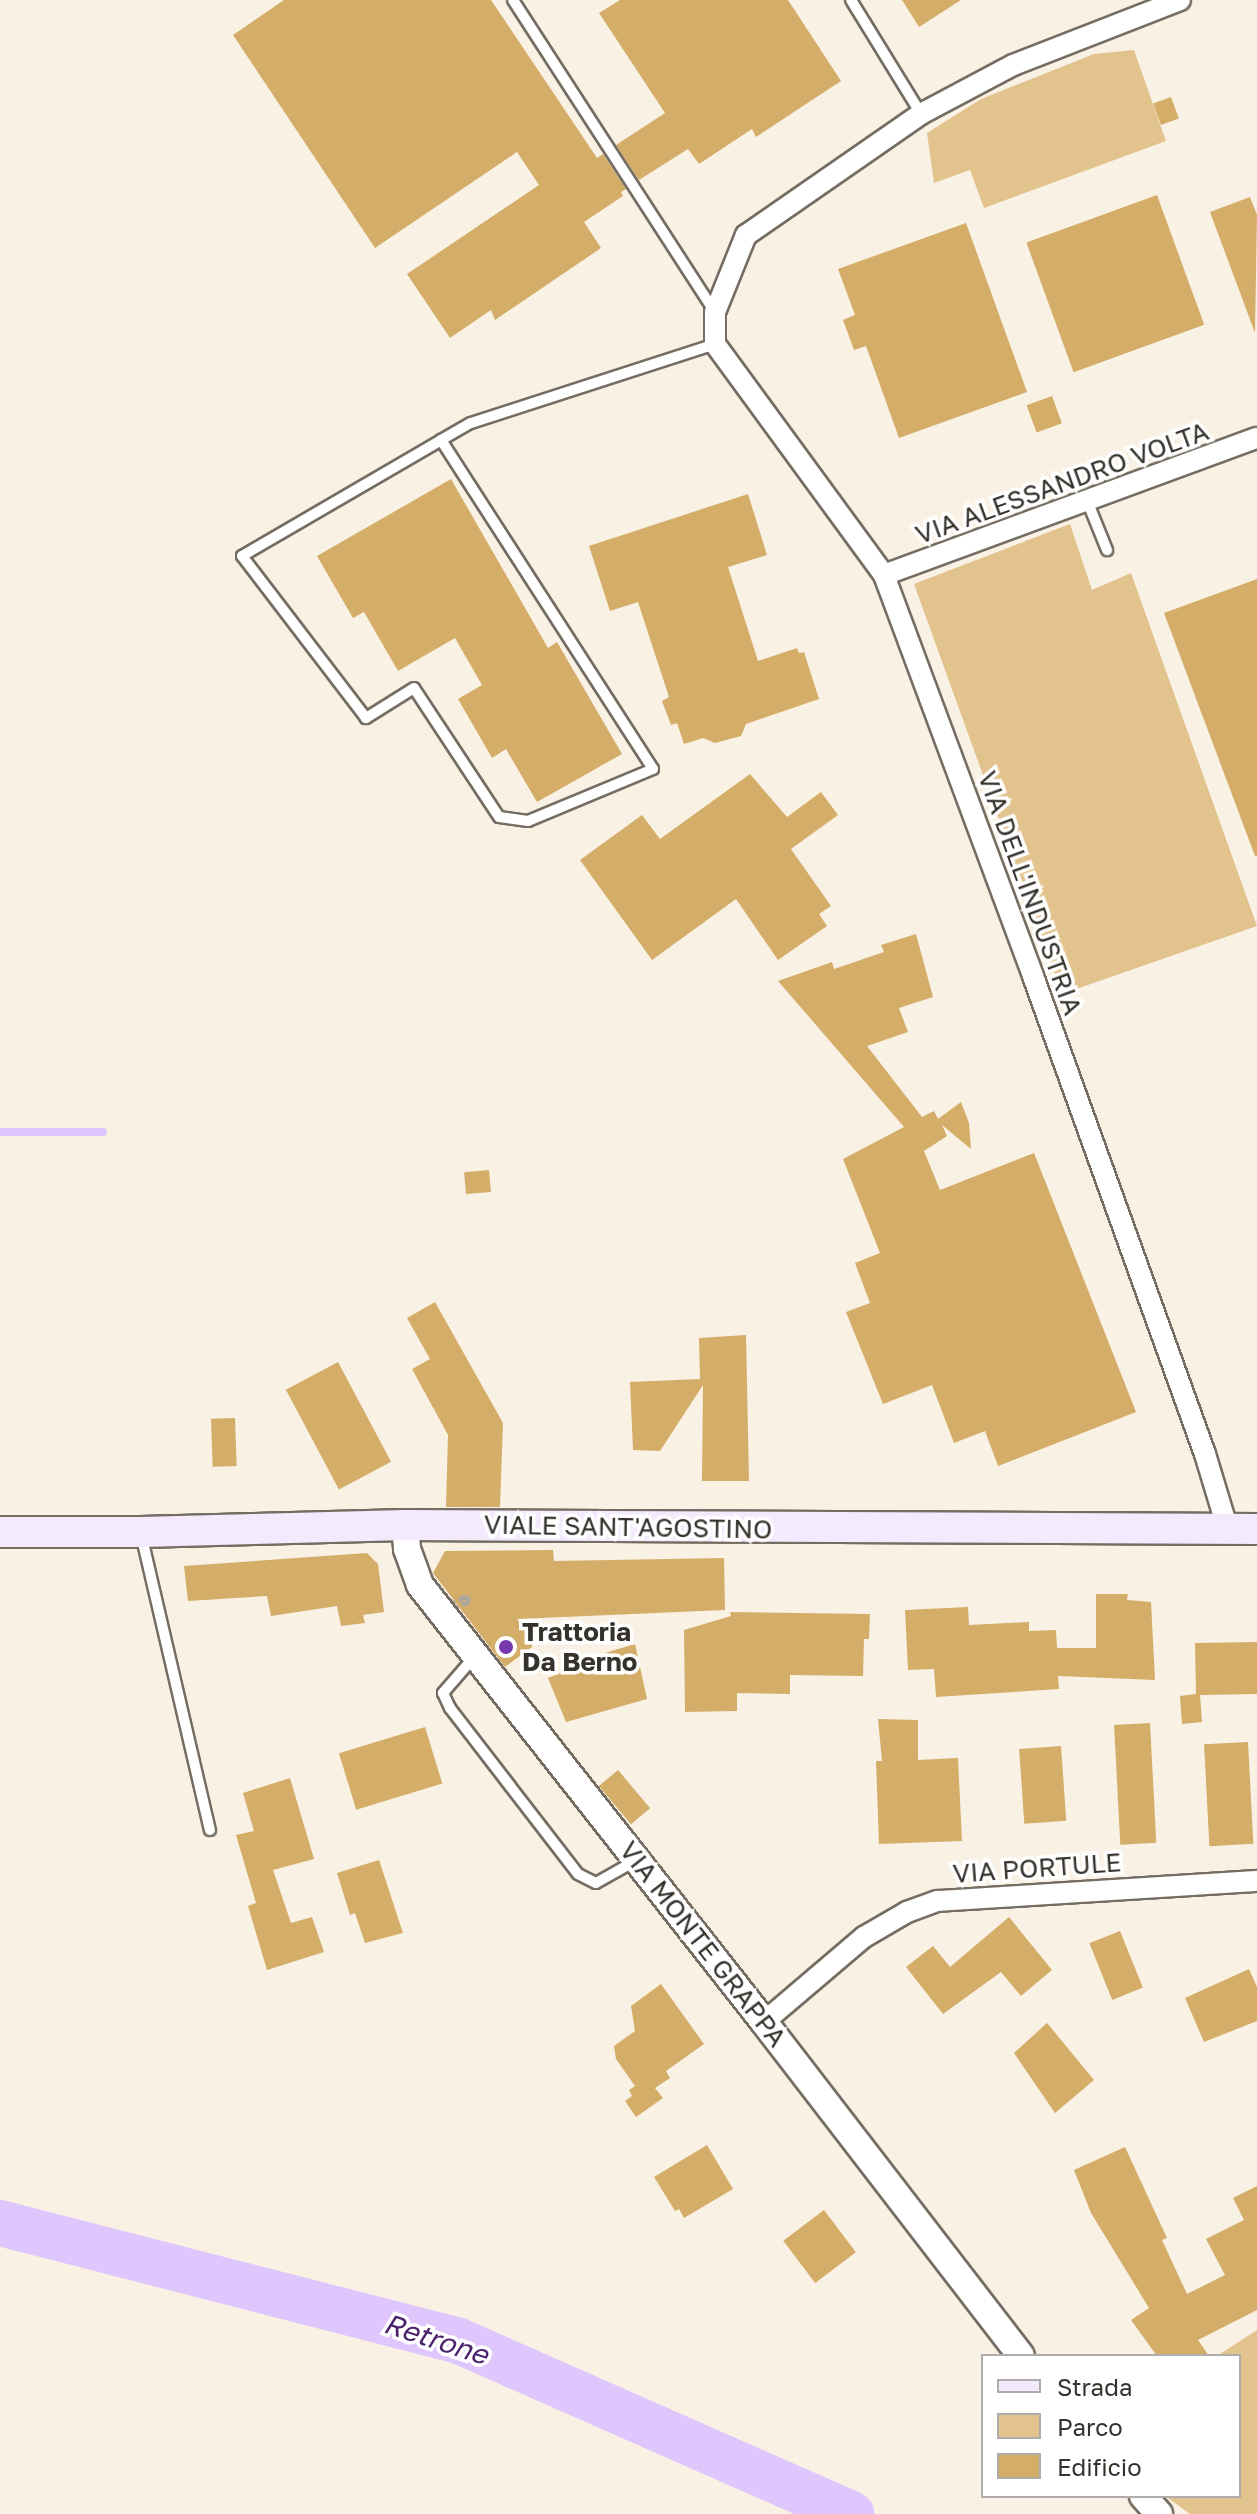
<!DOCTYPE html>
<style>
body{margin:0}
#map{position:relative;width:1257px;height:2514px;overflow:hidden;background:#f9f1e4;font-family:"Golos Text",sans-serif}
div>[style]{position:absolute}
.green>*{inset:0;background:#e2c38e}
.stream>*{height:8px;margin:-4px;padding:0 4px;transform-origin:4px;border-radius:4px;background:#dfc7fd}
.river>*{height:46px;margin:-23px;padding:0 23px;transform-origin:23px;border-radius:23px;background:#dfc7fd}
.building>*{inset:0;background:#d4ad69;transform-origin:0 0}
.path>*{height:5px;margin-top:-2.5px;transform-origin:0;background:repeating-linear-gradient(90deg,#aea79d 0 8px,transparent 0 12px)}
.roads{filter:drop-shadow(2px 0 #756d62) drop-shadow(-2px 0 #756d62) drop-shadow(0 2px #756d62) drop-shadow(0 -2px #756d62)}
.service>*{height:10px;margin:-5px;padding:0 5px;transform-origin:5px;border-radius:5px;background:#fff}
.minor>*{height:20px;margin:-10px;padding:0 10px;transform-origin:10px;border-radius:10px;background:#fff}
.tertiary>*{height:26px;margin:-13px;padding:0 13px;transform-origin:13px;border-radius:13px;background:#fff}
.secondary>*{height:30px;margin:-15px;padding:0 15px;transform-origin:15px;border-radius:15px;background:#f3eafe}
.dots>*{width:22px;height:22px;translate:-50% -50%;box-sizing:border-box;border:4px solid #fff;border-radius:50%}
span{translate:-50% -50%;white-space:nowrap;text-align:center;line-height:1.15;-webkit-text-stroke:7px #fff;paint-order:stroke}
.street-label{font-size:26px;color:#35312c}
.poi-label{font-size:26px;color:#35312c;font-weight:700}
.left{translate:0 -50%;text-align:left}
.water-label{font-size:28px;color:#4a226e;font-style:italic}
.legend{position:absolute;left:981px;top:2354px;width:260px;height:144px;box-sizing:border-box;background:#fff;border:2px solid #aeadab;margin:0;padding:10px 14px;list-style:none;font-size:24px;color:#35312c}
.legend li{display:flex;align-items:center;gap:16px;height:40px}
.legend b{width:40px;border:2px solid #aeadab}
</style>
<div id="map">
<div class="green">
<div style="clip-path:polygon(1134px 50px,1166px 141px,984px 208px,970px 170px,934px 183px,927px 133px,981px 99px,1094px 54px)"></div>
<div style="clip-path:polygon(1070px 524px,1092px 590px,1131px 573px,1257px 926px,1062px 994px,914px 584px)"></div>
<div style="clip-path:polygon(1257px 2330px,1257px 2514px,1190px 2514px,1165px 2496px,1239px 2496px,1239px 2356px,1217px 2356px)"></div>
</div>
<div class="stream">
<div style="left:0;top:1132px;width:103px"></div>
</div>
<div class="river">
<div style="left:0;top:2223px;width:474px;rotate:14.4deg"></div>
<div style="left:459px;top:2341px;width:429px;rotate:23.8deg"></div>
</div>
<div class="building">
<div style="clip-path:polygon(284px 0,491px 0,597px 158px,603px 154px,626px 189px,621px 192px,623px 196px,584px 222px,601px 248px,495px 320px,491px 310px,450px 338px,407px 274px,539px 185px,517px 152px,375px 248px,233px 35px)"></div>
<div style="clip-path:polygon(620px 0,788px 0,841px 81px,756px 137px,752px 129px,699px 164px,688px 149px,639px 180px,616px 145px,665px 113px,599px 13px)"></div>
<div style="clip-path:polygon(902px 0,961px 0,919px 27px)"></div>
<div style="left:1171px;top:97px;width:23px;height:19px;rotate:70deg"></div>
<div style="left:1157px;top:195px;width:138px;height:139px;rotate:70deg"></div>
<div style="clip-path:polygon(1250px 197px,1257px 215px,1255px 333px,1210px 212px)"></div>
<div style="clip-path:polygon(966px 223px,1027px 392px,899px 438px,866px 346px,854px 350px,843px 320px,855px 315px,838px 269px)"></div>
<div style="left:1052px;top:396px;width:29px;height:27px;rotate:70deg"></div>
<div style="clip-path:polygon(451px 479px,548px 648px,557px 642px,622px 754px,537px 802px,506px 749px,492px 758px,458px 699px,482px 685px,455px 638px,398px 671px,364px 612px,353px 618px,317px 556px)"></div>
<div style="clip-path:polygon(748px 494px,767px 555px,728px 567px,758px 661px,797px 648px,799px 653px,804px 652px,819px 699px,746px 724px,741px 736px,715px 743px,703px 738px,684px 744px,677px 723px,671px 725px,662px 701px,669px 697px,638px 602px,610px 611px,589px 546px)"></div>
<div style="clip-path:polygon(1257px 579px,1257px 856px,1255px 856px,1164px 613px)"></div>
<div style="clip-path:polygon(750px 774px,787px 817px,821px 792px,838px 815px,791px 849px,831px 906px,819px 914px,827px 926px,778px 960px,736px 899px,652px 960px,580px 860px,642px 815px,660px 839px)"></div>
<div style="clip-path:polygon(916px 934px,933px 997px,899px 1008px,908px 1032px,867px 1046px,922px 1117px,934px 1111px,938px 1119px,961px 1102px,969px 1123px,971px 1149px,942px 1125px,947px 1136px,924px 1151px,940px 1190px,1034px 1153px,1136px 1412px,998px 1466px,985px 1431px,954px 1443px,932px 1385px,883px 1404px,846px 1312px,870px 1303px,855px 1263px,880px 1253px,843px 1159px,904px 1127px,778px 981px,832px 962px,834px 969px,884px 952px,881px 945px)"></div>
<div style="left:489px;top:1170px;width:22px;height:25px;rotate:85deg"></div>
<div style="clip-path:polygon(435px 1302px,503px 1423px,500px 1507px,446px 1507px,448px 1435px,412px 1369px,430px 1359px,407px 1318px)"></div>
<div style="clip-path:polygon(746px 1335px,749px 1481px,702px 1481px,703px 1385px,660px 1451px,633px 1450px,630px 1382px,700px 1379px,699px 1338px)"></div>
<div style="left:338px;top:1362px;width:113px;height:59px;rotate:62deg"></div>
<div style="left:235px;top:1418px;width:48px;height:24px;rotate:88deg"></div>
<div style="clip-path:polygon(553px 1550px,554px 1561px,724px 1558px,725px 1610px,517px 1619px,532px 1639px,532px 1647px,505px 1667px,433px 1573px,445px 1551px)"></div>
<div style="clip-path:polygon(367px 1553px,378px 1564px,384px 1612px,363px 1615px,365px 1623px,341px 1626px,337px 1606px,271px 1616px,267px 1596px,188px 1601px,184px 1566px)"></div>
<div style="clip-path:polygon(1096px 1594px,1128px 1594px,1127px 1600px,1151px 1602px,1155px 1680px,1058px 1676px,1059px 1689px,936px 1697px,934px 1669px,908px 1670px,905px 1610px,968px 1607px,969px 1625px,1029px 1622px,1029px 1631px,1056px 1630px,1057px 1648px,1096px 1648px)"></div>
<div style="clip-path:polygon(730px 1612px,870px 1614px,869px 1639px,864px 1639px,863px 1676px,790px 1675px,790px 1694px,737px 1693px,737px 1711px,685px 1712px,684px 1630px,731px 1616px)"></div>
<div style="clip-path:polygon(1257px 1642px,1257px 1694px,1200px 1695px,1202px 1722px,1182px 1724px,1180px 1696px,1196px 1694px,1195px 1643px)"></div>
<div style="clip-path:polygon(635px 1644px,647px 1699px,566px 1722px,548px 1678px,587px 1662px,585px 1659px)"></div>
<div style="clip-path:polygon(878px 1719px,918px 1720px,918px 1760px,958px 1758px,962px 1841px,879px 1844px,876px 1761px,882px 1761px)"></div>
<div style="left:1150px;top:1723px;width:120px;height:36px;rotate:87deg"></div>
<div style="left:425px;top:1727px;width:59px;height:90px;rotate:73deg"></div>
<div style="left:1248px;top:1742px;width:102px;height:44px;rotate:87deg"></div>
<div style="left:1061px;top:1746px;width:75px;height:42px;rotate:86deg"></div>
<div style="left:618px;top:1770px;width:50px;height:25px;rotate:50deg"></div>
<div style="clip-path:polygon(290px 1778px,314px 1859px,273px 1870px,291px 1923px,312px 1917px,324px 1952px,267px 1970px,248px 1906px,256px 1903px,236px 1835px,254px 1831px,243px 1793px)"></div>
<div style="clip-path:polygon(379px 1860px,403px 1933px,365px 1943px,355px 1913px,350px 1915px,337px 1873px)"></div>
<div style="clip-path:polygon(1009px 1917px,1052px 1970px,1021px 1996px,1001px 1972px,943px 2014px,906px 1967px,933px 1946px,950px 1967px)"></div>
<div style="left:1120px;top:1931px;width:61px;height:33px;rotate:68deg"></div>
<div style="clip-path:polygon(1249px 1969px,1257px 1987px,1257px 2021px,1204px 2042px,1185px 1998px)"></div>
<div style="clip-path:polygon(661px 1984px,704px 2044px,666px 2071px,670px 2078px,655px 2088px,663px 2098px,636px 2117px,625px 2101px,632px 2096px,629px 2090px,635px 2086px,616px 2059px,614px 2046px,635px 2031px,631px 2006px)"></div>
<div style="clip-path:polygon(1047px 2023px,1094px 2080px,1055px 2113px,1014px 2053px)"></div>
<div style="clip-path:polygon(707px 2145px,733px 2189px,684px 2218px,679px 2209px,675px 2211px,654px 2177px)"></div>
<div style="clip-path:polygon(1125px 2147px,1167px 2238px,1162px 2240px,1187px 2294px,1225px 2275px,1206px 2239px,1244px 2220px,1233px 2198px,1257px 2186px,1257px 2310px,1198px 2340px,1209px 2356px,1157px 2356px,1131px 2320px,1149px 2308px,1091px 2213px,1074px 2170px)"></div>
<div style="left:824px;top:2210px;width:53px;height:51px;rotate:53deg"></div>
</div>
<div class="path">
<div style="left:466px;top:1596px;width:6px;rotate:59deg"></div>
<div style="left:469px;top:1601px;width:20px;rotate:153deg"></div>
<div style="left:451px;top:1610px;width:6px;rotate:-121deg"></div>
<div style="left:448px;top:1605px;width:20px;rotate:-27deg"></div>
</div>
<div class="roads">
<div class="service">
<div style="left:513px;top:0;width:370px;rotate:57.1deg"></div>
<div style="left:851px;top:0;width:134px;rotate:58.4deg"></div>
<div style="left:441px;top:440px;width:391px;rotate:57.2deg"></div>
<div style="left:653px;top:769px;width:135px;rotate:157.4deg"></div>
<div style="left:528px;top:821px;width:29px;rotate:-172deg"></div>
<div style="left:499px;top:817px;width:154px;rotate:-123.4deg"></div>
<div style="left:414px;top:688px;width:57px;rotate:148deg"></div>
<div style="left:366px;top:718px;width:204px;rotate:-127.4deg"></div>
<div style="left:242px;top:556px;width:230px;rotate:-30.2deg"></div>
<div style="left:441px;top:440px;width:34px;rotate:-30deg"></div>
<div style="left:471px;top:423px;width:256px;rotate:-17.9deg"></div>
<div style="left:1088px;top:503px;width:51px;rotate:68deg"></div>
<div style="left:141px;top:1534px;width:304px;rotate:76.9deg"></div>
<div style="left:475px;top:1656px;width:49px;rotate:130.9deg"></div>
<div style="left:443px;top:1693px;width:17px;rotate:65deg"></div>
<div style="left:450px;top:1708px;width:98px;rotate:52.4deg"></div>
<div style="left:510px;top:1786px;width:111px;rotate:52.3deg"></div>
<div style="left:578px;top:1874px;width:20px;rotate:27deg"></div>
<div style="left:596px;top:1883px;width:45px;rotate:-29.4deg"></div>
</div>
<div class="minor">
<div style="left:1180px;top:0;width:179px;rotate:158.7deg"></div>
<div style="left:1013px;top:65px;width:104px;rotate:152deg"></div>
<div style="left:921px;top:114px;width:213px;rotate:145.3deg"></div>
<div style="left:746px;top:235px;width:83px;rotate:111.9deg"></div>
<div style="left:715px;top:312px;width:32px;rotate:90deg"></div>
<div style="left:715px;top:344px;width:286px;rotate:53.8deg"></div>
<div style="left:884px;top:575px;width:428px;rotate:69.6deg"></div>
<div style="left:1033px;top:976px;width:508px;rotate:70.21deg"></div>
<div style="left:1205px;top:1454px;width:79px;rotate:73.2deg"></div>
<div style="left:884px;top:575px;width:397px;rotate:-20.2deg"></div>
<div style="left:764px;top:2022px;width:131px;rotate:-40.4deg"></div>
<div style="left:864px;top:1937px;width:50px;rotate:-30.2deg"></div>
<div style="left:907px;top:1912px;width:33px;rotate:-20deg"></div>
<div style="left:938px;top:1901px;width:320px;rotate:-3.6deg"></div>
</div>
<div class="tertiary">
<div style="left:405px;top:1525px;width:24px;rotate:85deg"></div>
<div style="left:407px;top:1549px;width:38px;rotate:70deg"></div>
<div style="left:420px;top:1585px;width:556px;rotate:51.79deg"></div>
<div style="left:764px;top:2022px;width:421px;rotate:52.4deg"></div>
<div style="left:1143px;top:2496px;width:24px;rotate:48deg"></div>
</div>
<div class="secondary">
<div style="left:0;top:1532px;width:141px"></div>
<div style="left:141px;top:1532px;width:264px;rotate:-1.5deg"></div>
<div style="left:405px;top:1525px;width:852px;rotate:0.27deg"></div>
</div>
</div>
<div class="dots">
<div style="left:506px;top:1647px;background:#7738ae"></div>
</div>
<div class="street-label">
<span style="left:1062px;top:483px;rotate:-20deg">VIA ALESSANDRO VOLTA</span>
<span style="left:1030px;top:893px;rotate:70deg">VIA DELL'INDUSTRIA</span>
<span style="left:628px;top:1527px;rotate:1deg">VIALE SANT'AGOSTINO</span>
<span style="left:1037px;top:1868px;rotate:-4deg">VIA PORTULE</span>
<span style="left:703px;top:1944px;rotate:52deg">VIA MONTE GRAPPA</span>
</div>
<div class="poi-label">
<span class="left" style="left:522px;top:1647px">Trattoria<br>Da Berno</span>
</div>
<div class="water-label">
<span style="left:436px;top:2339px;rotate:18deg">Retrone</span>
</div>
<ul class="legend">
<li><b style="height:10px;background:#f3eafe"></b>Strada</li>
<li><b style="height:22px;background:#e2c38e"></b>Parco</li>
<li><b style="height:22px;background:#d4ad69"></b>Edificio</li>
</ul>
</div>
